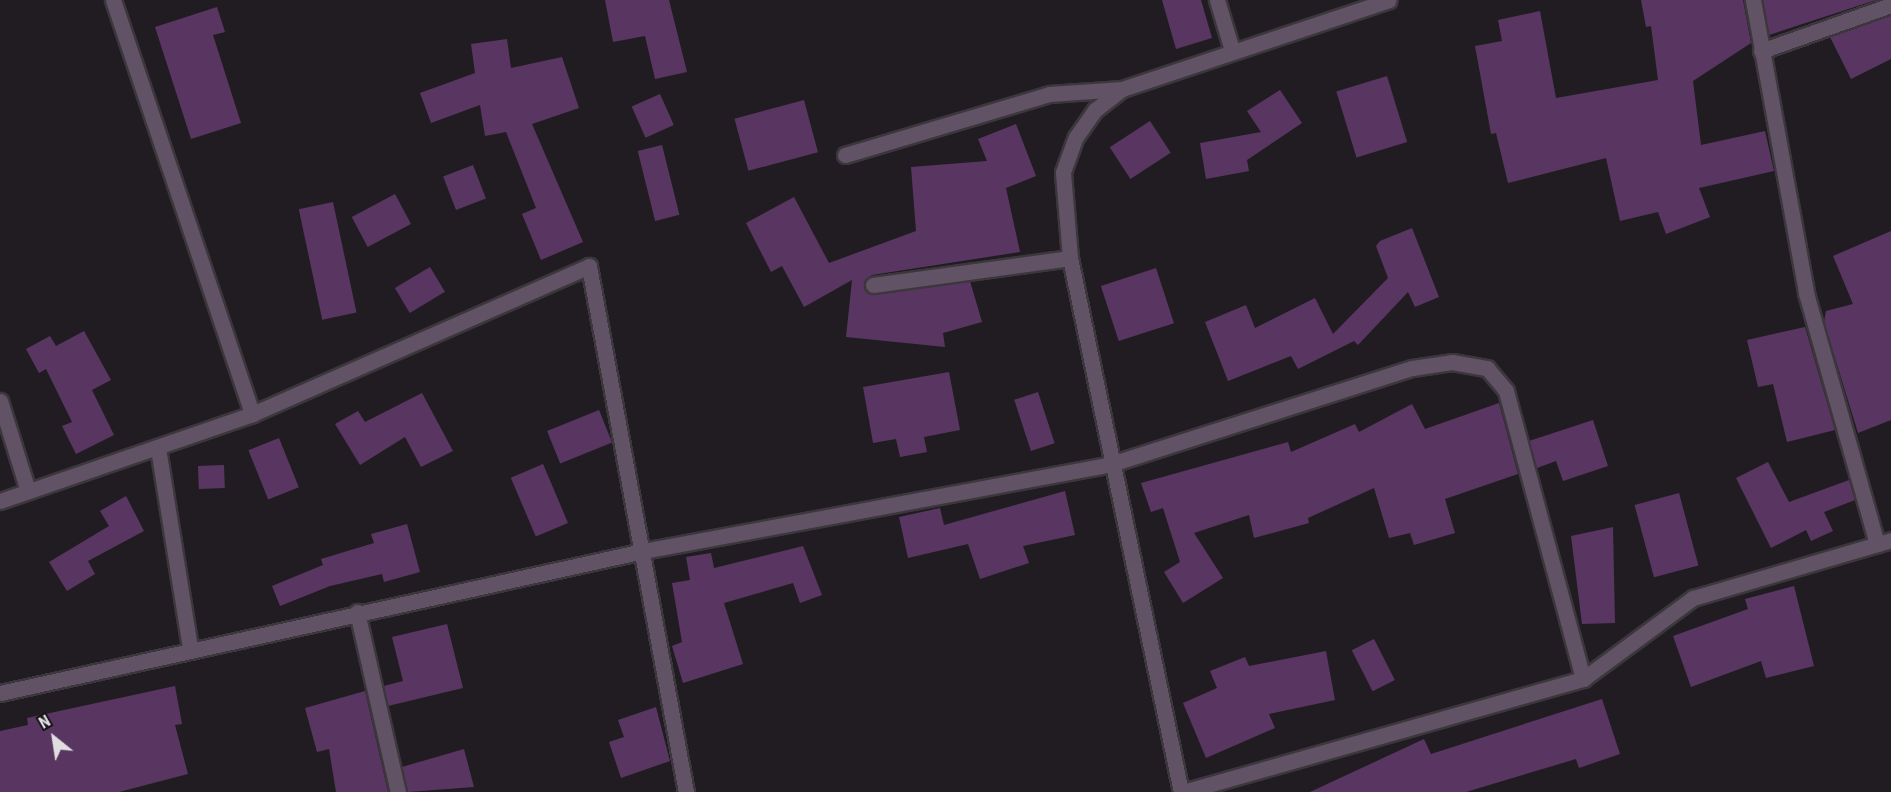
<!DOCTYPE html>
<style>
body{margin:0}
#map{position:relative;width:1891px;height:792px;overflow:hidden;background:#211c22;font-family:"Roboto Condensed",sans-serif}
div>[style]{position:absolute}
.building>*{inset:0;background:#593661;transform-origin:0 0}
.roads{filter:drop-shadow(2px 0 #3c373d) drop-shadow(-2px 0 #3c373d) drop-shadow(0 2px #3c373d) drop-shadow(0 -2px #3c373d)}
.service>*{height:15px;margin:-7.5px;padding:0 7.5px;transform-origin:7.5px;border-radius:7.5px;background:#625265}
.minor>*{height:15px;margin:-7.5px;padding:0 7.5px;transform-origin:7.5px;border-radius:7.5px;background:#625265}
span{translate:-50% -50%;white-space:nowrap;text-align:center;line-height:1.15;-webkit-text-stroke:4.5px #181319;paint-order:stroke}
.north{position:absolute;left:24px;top:708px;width:60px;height:60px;-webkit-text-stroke:4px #181319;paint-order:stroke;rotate:330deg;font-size:16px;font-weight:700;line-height:24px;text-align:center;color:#e1dee2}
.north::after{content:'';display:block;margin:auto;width:21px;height:27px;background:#e1dee2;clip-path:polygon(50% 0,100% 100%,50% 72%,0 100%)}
</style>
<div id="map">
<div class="building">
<div style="clip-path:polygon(605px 0,669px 0,687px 72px,655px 79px,645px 36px,613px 42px)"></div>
<div style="clip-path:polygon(1162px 0,1201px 0,1212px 38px,1176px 49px)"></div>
<div style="clip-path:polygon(1641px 0,1743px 0,1751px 43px,1693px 81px,1701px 145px,1765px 131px,1774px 171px,1699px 188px,1710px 217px,1666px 234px,1658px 212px,1620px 221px,1606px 158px,1508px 183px,1496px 133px,1491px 134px,1475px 46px,1502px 41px,1498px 20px,1540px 11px,1556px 98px,1658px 80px,1651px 26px,1646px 27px)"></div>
<div style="clip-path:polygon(1763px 0,1876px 0,1769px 35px)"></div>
<div style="clip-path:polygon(217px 7px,225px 32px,213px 35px,241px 123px,191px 139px,155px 27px)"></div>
<div style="clip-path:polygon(1891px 15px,1891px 59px,1851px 79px,1830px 37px)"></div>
<div style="clip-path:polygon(507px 39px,511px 68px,562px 57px,579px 108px,532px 124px,583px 242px,541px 260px,522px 214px,536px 208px,506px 132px,485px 136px,480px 105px,431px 123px,420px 93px,475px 73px,471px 44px)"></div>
<div style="left:1387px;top:76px;width:69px;height:53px;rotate:73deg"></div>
<div style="clip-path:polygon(1280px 90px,1302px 123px,1247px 160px,1249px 171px,1206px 179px,1200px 143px,1261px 132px,1247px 111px)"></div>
<div style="left:660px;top:94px;width:34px;height:31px;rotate:66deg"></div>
<div style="left:804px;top:100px;width:54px;height:72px;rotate:75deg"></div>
<div style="left:1150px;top:121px;width:38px;height:48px;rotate:57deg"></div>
<div style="clip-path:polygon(1016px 124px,1036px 176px,1006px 188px,1020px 252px,872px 275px,864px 282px,866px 291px,874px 295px,970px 281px,982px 322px,943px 333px,945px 347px,846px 337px,852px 280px,804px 307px,782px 266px,771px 272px,746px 223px,794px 197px,829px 263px,916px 231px,911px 167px,987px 161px,978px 139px)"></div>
<div style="left:662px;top:145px;width:72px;height:25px;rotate:76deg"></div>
<div style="left:473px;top:165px;width:36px;height:32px;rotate:69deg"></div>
<div style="left:395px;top:194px;width:34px;height:49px;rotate:62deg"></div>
<div style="left:333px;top:202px;width:113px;height:35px;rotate:78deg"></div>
<div style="clip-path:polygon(1412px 228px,1439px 297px,1415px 307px,1408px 292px,1358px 345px,1354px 341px,1298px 369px,1291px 356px,1228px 381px,1205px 322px,1246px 305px,1255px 328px,1315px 298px,1333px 334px,1388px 278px,1376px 246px,1380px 241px)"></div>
<div style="clip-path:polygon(1891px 231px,1891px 420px,1858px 433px,1824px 322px,1826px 311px,1853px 304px,1833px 256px)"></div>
<div style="left:430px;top:267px;width:29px;height:41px;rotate:59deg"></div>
<div style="left:1156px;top:268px;width:58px;height:58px;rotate:72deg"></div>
<div style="clip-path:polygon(1805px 327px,1835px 430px,1787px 442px,1773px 384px,1758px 387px,1747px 340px)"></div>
<div style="clip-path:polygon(84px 331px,111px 380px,92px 390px,114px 435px,76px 454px,62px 426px,72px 422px,46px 369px,39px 373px,26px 349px,50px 336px,56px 346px)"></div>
<div style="clip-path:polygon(949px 372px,960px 430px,924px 437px,927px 452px,900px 457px,896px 439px,873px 443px,863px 387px)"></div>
<div style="left:1038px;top:392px;width:54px;height:25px;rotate:72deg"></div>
<div style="clip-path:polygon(422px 393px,453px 451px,421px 467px,405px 437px,360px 465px,335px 424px,358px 411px,365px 422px)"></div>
<div style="clip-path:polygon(1499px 403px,1518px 474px,1445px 499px,1455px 533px,1414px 545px,1410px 533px,1389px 538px,1374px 488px,1308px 518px,1309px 523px,1254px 538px,1249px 515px,1194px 533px,1223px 578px,1183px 603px,1164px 572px,1180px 562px,1163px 508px,1151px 512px,1141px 483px,1288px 442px,1291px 452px,1355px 424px,1359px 432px,1412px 404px,1425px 429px)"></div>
<div style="left:599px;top:410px;width:35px;height:56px;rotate:68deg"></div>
<div style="clip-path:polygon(1593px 420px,1608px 466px,1563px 481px,1556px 461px,1537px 468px,1529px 441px)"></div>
<div style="left:279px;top:438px;width:53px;height:33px;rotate:68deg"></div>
<div style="clip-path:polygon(1768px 462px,1789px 502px,1849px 480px,1855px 500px,1824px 512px,1833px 531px,1811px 541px,1806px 530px,1771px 548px,1736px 478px)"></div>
<div style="left:543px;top:464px;width:64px;height:35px;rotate:67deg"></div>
<div style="left:224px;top:465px;width:23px;height:26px;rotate:88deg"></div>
<div style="clip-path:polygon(1065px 491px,1075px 535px,1023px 546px,1029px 563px,980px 579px,968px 544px,908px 558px,899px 517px,940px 508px,944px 525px)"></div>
<div style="left:1679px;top:493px;width:75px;height:46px;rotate:75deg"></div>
<div style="clip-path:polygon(126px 496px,144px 531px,88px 561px,95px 574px,67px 591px,49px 562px,109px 526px,100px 511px)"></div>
<div style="clip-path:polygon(407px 524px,420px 572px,384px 582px,382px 574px,330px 586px,280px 606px,272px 586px,323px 565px,321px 559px,374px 543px,371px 534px)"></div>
<div style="clip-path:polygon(1613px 527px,1615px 623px,1582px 624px,1571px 536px)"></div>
<div style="clip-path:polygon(803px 546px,822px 595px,800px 603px,793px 583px,724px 603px,743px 664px,683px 683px,672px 646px,682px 642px,672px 583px,690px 580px,686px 557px,711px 553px,714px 568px)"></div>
<div style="clip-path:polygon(1794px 586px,1814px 666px,1766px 678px,1761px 661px,1691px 687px,1673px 636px,1748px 609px,1745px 599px)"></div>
<div style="clip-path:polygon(447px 624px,463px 688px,388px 706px,384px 686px,403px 681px,392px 637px)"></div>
<div style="left:1374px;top:639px;width:46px;height:25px;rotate:63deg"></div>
<div style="clip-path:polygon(1326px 651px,1335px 700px,1269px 714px,1275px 728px,1206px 758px,1183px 703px,1217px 688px,1210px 671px,1245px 657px,1249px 666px)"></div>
<div style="clip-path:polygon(175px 686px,182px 724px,175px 725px,188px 774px,119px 792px,0 792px,0 731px,28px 725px,27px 718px)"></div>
<div style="clip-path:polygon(365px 691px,388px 792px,336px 792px,329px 749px,317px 752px,305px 708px)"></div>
<div style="clip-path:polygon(1602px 699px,1620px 754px,1579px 768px,1576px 759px,1466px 792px,1310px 792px,1424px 739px,1431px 754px)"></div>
<div style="clip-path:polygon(656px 707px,670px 761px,621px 778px,609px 742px,624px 737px,618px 720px)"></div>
<div style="clip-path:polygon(464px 749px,474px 787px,408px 792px,402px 767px)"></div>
</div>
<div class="roads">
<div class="service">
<div style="left:357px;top:612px;width:185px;rotate:77.2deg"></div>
</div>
<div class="minor">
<div style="left:113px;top:0;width:437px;rotate:71.4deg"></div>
<div style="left:1217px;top:0;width:52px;rotate:73.3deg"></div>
<div style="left:1753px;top:0;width:298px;rotate:79.7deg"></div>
<div style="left:1806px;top:293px;width:261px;rotate:74.2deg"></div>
<div style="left:1761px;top:51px;width:138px;rotate:-19.5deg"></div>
<div style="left:845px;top:155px;width:213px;rotate:-16.6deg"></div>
<div style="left:1049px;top:94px;width:73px;rotate:-3.9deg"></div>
<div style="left:873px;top:285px;width:199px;rotate:-7.8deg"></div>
<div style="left:0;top:401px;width:94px;rotate:72.7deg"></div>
<div style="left:158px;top:448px;width:203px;rotate:80.9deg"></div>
<div style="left:0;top:501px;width:267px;rotate:-19deg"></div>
<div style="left:252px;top:414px;width:368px;rotate:-23.7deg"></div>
<div style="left:589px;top:266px;width:535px;rotate:79.55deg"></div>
<div style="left:0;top:693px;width:658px;rotate:-12.45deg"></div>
<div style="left:643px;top:551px;width:476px;rotate:-10.5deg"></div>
<div style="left:1111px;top:464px;width:316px;rotate:-17.7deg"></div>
<div style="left:1412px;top:368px;width:40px;rotate:-8.5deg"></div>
<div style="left:1452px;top:362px;width:36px;rotate:10deg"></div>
<div style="left:1487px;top:368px;width:30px;rotate:50deg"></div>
<div style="left:1506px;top:391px;width:298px;rotate:75deg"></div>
<div style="left:1181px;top:792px;width:545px;rotate:-101.74deg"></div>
<div style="left:1070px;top:258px;width:86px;rotate:-94.7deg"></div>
<div style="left:1063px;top:172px;width:37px;rotate:-70deg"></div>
<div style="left:1076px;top:137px;width:33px;rotate:-55deg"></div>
<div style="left:1095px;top:110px;width:34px;rotate:-38deg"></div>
<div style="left:1122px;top:89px;width:281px;rotate:-18.4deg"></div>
<div style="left:1183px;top:792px;width:416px;rotate:-15.8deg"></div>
<div style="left:1583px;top:679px;width:137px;rotate:-36.4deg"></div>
<div style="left:1693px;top:598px;width:206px;rotate:-16.3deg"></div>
</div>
</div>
<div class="north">N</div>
</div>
